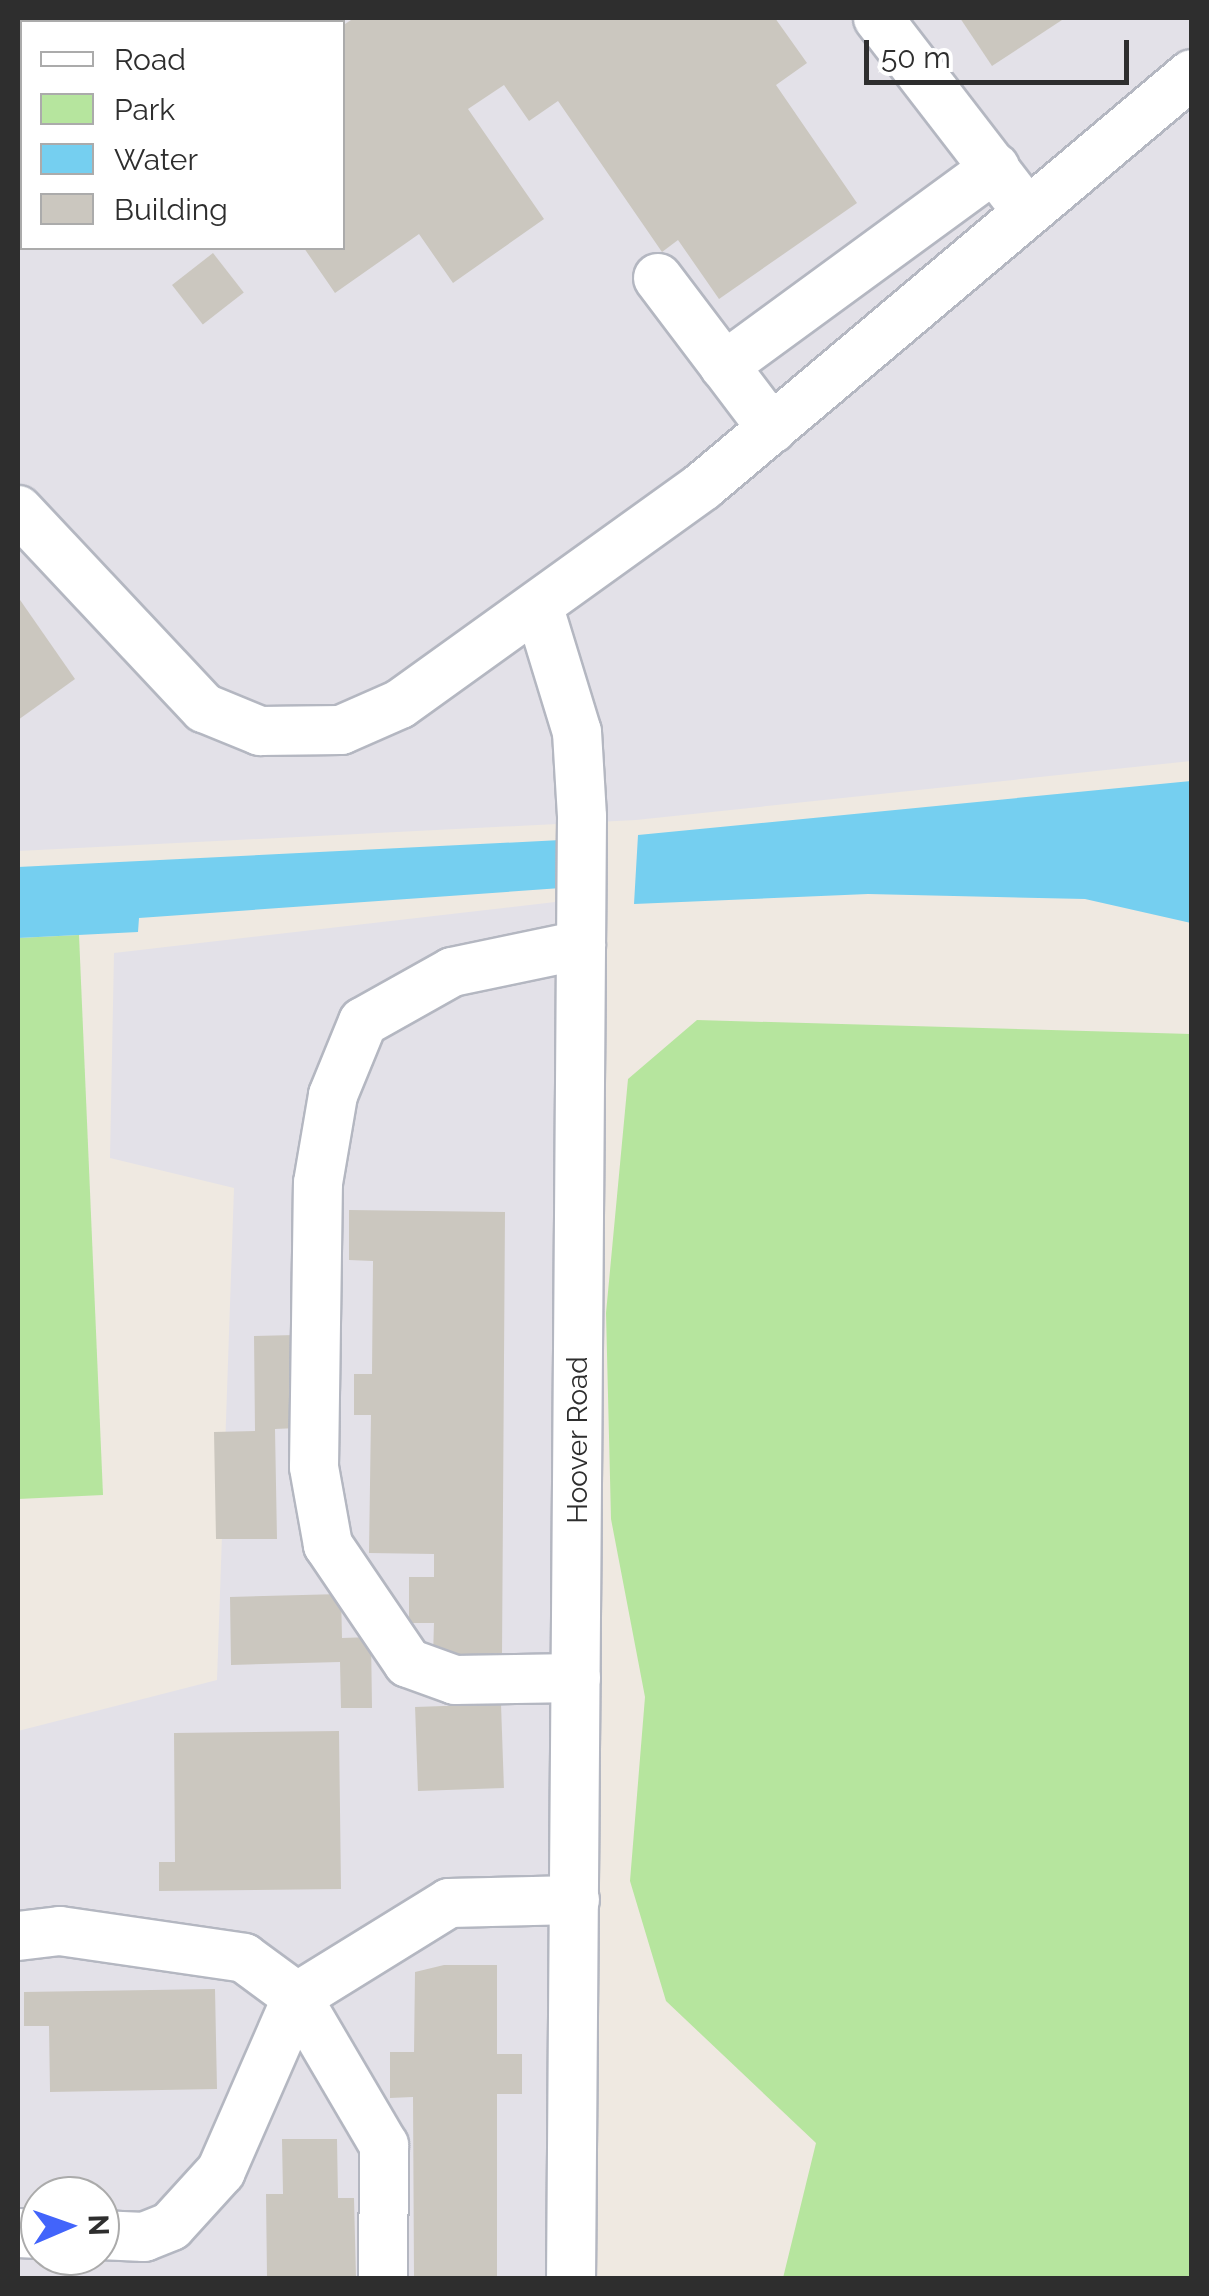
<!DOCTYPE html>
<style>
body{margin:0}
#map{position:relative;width:1209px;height:2296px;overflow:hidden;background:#efe9e1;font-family:Raleway,sans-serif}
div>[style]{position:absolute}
.industrial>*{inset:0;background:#e3e1e8}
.green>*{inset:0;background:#b6e59e}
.water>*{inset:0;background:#75cff0}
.building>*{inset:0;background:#cbc7bf;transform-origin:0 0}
.roads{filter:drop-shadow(2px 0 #b4b7c1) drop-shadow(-2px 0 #b4b7c1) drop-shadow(0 2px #b4b7c1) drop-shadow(0 -2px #b4b7c1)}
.minor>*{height:48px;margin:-24px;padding:0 24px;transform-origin:24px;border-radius:24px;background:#fff}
.rail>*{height:11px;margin-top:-5.5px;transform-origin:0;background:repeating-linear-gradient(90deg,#fff 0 22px,#a3a6b8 0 44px);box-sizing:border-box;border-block:2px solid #a3a6b8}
span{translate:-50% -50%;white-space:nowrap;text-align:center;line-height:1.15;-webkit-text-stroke:9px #fff;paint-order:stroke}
.street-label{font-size:28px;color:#2e2e2e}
.frame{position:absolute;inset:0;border:20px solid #2e2e2e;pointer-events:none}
.legend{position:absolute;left:20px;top:20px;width:325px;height:230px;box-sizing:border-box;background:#fff;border:2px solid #ababab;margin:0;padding:12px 18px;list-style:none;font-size:30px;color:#2e2e2e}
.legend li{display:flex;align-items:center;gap:20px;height:50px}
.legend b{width:50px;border:2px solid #ababab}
.north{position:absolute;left:20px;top:2176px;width:100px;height:100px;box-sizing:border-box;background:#fff;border:2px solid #ababab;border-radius:50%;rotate:88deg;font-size:28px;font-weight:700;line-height:40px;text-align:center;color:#2e2e2e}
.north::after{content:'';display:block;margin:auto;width:35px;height:45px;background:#4264fb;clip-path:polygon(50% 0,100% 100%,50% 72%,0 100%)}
.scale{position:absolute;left:864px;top:40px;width:265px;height:45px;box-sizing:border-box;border:5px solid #2e2e2e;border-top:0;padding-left:12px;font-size:30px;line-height:35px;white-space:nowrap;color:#2e2e2e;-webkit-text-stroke:8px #fff;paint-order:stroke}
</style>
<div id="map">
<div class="industrial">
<div style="clip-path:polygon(evenodd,18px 18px,1191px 18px,1191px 761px,636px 820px,18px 851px,18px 18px,22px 22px,342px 22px,342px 248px,22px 248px,22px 22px)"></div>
<div style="clip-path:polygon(evenodd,555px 902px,550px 2278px,18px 2278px,18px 1731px,217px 1680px,234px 1188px,110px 1158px,114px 953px,555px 902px,40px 2196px,100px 2196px,100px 2256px,40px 2256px,40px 2196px)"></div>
</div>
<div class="green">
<div style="clip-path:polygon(79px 935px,103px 1495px,18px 1499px,18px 938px)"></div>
<div style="clip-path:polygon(697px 1020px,1191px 1034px,1191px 2278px,783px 2278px,816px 2143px,666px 2001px,630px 1881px,645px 1697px,611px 1519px,606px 1313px,628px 1079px)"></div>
</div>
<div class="water">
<div style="clip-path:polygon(1191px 781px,1191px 923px,1085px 899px,868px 894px,634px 904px,638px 835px)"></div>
<div style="clip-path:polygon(561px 840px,561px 888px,139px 918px,138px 932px,18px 938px,18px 867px)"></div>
</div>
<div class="building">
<div style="clip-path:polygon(354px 18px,775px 18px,807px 63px,776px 85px,857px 203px,719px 299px,678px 240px,662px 252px,558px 101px,529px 121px,504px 85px,468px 109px,544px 219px,453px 283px,419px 234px,335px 293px,304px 248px,342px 248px,342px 26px)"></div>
<div style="clip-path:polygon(960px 18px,1065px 18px,992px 66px)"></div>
<div style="left:213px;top:253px;width:50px;height:52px;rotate:52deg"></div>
<div style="clip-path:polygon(18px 597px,75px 679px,18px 720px)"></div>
<div style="clip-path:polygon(349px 1210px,505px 1212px,502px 1656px,433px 1656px,434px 1623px,409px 1623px,409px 1577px,434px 1577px,434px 1554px,369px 1553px,371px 1415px,354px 1415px,354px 1374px,372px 1374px,373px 1261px,349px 1260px)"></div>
<div style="clip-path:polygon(295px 1335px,297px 1428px,275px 1429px,277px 1539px,216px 1539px,214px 1432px,255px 1431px,254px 1336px)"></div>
<div style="clip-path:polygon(341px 1594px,342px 1638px,371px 1637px,372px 1708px,341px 1708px,340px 1662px,231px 1665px,230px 1597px)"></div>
<div style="left:501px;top:1704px;width:84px;height:86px;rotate:88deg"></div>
<div style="clip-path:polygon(339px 1731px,341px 1889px,159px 1891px,159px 1862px,175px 1862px,174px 1733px)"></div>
<div style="clip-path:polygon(444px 1965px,497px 1965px,497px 2054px,522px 2054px,522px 2094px,497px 2094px,497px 2278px,414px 2278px,413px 2097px,390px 2098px,390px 2052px,414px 2052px,415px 1972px)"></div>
<div style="clip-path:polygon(215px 1989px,217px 2089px,50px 2092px,49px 2026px,24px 2026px,24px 1992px)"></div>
<div style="clip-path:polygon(282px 2139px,337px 2139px,338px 2198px,354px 2198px,356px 2278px,267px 2278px,266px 2194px,283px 2194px)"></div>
</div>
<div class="roads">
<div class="minor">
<div style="left:878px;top:18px;width:221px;rotate:52.4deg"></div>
<div style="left:658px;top:278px;width:189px;rotate:52.9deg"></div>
<div style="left:724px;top:366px;width:336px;rotate:-36.2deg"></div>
<div style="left:18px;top:510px;width:272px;rotate:46.8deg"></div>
<div style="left:204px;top:708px;width:61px;rotate:22.3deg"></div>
<div style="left:260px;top:731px;width:81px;rotate:-0.7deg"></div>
<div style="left:341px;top:730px;width:64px;rotate:-23.8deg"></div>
<div style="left:400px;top:704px;width:373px;rotate:-35.7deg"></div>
<div style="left:703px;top:486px;width:639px;rotate:-40.12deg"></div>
<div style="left:539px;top:608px;width:130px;rotate:73deg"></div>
<div style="left:577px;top:732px;width:85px;rotate:86.6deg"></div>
<div style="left:582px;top:817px;width:1461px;rotate:90.43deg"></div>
<div style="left:576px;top:1678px;width:121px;rotate:179.1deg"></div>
<div style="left:455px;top:1680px;width:50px;rotate:-160.1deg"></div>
<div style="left:408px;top:1663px;width:143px;rotate:-124.1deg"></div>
<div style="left:328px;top:1545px;width:79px;rotate:-100.2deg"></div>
<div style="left:314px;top:1467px;width:284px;rotate:-89.2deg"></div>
<div style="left:318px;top:1183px;width:89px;rotate:-80.3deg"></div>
<div style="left:333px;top:1095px;width:79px;rotate:-67.7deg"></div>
<div style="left:363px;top:1022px;width:102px;rotate:-29.3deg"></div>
<div style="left:452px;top:972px;width:132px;rotate:-11.8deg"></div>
<div style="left:18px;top:1936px;width:42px;rotate:-6.8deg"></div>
<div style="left:60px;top:1931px;width:186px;rotate:8.3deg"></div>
<div style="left:244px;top:1958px;width:66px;rotate:36.3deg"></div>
<div style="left:297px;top:1997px;width:172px;rotate:59.6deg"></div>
<div style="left:384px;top:2145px;width:133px;rotate:90.4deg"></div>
<div style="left:18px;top:2233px;width:22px;rotate:3deg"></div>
<div style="left:100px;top:2235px;width:44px;rotate:2.6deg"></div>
<div style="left:144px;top:2237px;width:29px;rotate:-22deg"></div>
<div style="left:171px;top:2226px;width:74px;rotate:-47.7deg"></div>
<div style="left:221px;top:2171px;width:190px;rotate:-66.4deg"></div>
<div style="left:297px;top:1997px;width:179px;rotate:-31.7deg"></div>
<div style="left:449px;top:1903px;width:126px;rotate:-1.4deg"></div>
</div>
</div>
<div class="rail">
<div style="left:61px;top:22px;width:7px;rotate:-34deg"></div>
<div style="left:97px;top:22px;width:8px;rotate:-30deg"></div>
<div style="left:18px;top:54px;width:5px;rotate:-37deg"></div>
<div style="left:18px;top:81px;width:5px;rotate:-37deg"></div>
</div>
<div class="street-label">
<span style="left:578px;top:1440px;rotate:-90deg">Hoover Road</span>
</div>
<div class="frame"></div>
<ul class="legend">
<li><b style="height:12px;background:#fff"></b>Road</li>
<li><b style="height:28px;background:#b6e59e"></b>Park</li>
<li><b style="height:28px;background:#75cff0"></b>Water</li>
<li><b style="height:28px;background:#cbc7bf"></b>Building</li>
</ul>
<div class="north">N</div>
<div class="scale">50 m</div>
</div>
